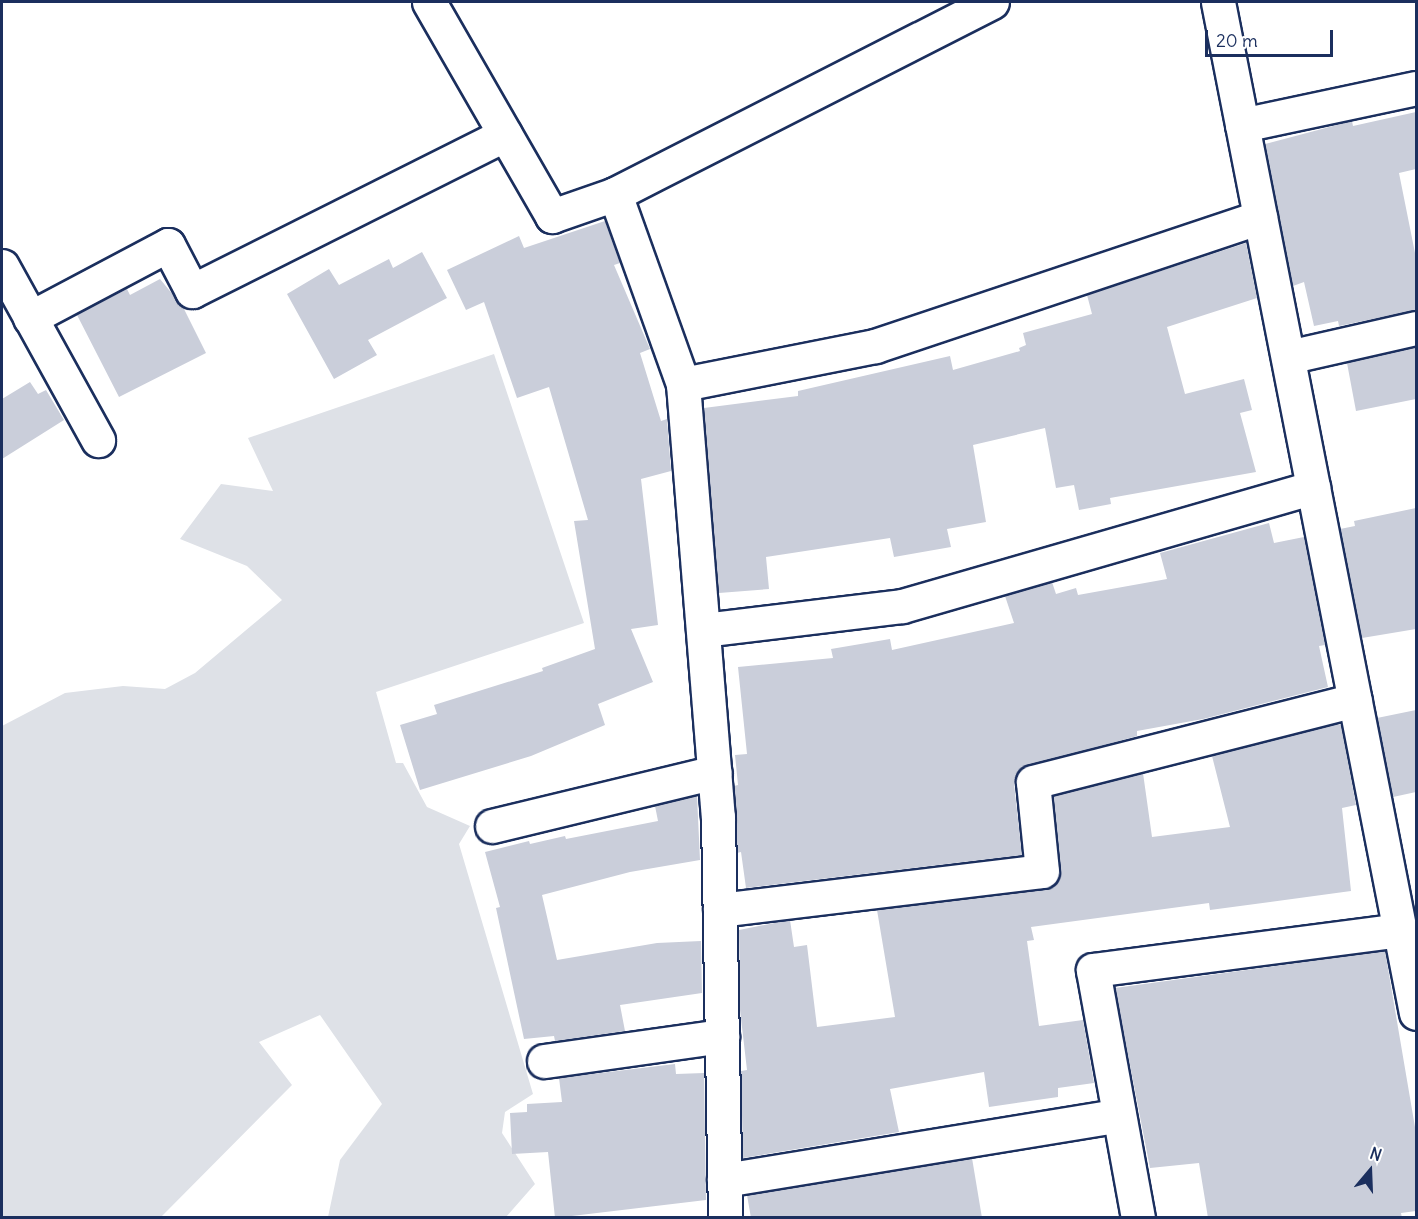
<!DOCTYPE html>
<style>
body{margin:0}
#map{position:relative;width:1418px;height:1219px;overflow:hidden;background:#fff;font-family:Delius,sans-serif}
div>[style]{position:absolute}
.green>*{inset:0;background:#dee1e7}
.building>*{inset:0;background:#caceda}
.roads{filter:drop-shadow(2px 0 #1b2f5e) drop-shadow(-2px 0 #1b2f5e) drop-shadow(0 2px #1b2f5e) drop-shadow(0 -2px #1b2f5e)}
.street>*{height:33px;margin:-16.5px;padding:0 16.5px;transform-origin:16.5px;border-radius:16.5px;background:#fff}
span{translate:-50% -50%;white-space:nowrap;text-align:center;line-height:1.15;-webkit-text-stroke:4.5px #fff;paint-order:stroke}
.frame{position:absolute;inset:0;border:3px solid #1b2f5e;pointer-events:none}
.north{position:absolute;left:1340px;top:1141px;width:60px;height:60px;-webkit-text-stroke:4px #fff;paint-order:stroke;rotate:19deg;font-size:16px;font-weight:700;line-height:24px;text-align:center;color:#1b2f5e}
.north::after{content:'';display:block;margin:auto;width:21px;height:27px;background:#1b2f5e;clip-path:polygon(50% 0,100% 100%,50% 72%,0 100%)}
.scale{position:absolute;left:1205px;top:30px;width:128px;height:27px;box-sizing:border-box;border:3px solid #1b2f5e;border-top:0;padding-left:8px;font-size:18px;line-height:21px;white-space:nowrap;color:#1b2f5e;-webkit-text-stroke:4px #fff;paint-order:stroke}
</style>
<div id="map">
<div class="green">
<div style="clip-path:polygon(494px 354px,584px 623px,376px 692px,396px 763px,403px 763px,427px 807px,470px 826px,459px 844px,533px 1094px,505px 1112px,502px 1133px,535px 1184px,506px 1217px,328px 1217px,340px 1160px,382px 1104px,320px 1015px,259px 1042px,292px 1085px,161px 1217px,2px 1218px,2px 726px,65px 693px,123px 686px,165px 689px,195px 673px,282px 600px,247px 566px,180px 539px,221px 484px,273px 491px,248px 438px)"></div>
</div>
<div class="building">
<div style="clip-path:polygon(1416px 112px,1416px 169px,1399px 173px,1416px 258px,1416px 310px,1339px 326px,1338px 321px,1314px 326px,1304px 282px,1293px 286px,1265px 144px,1352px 121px,1353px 126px)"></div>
<div style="clip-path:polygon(605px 221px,620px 263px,614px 265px,650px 349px,640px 353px,661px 421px,667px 419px,671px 471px,641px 479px,658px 625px,631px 629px,653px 682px,598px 704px,605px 725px,531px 756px,420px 790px,400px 725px,437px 714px,434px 705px,543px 671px,542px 668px,595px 649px,574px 521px,588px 520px,549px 387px,517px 398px,484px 302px,466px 310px,447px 270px,519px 236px,524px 248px)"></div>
<div style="clip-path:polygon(1246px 243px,1257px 298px,1167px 327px,1185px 394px,1244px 379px,1252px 410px,1240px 413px,1256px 472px,1110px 498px,1111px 504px,1079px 510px,1074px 485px,1056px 488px,1045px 428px,973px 445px,986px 522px,947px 529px,951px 547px,894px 557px,890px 538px,766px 557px,769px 589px,719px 593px,704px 408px,798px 396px,798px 391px,950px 356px,953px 370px,1020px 351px,1019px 348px,1026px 345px,1023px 333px,1092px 314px,1087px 295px)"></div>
<div style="clip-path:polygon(422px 252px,447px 298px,368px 340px,377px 355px,334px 379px,287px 294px,329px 269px,339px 285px,389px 259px,393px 268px)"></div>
<div style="clip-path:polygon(160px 279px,183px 307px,206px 353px,119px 397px,77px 315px,127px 289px,130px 295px)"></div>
<div style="clip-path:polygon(1416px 347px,1416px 399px,1356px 411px,1347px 363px)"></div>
<div style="clip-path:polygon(30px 382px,38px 394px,46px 390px,64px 420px,2px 459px,2px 399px)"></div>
<div style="clip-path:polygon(1416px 508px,1416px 629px,1362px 638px,1340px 529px,1355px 526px,1354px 521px)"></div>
<div style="clip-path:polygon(1269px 523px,1274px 543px,1304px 537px,1325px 645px,1319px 646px,1328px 687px,1203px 719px,1137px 731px,1137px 736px,1021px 768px,1014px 784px,1022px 855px,746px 888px,741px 852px,737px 853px,734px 786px,738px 785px,735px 755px,747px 754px,738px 667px,833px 658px,831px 649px,890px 639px,892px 650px,1014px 623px,1005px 596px,1052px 582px,1056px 594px,1076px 588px,1078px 595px,1167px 579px,1160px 553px)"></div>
<div style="clip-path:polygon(1416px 710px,1416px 792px,1393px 797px,1377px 718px)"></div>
<div style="clip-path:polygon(1336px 724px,1341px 725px,1356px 805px,1342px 808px,1351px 891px,1210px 910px,1209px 903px,1031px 927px,1034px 940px,1027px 941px,1039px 1026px,1083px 1020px,1094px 1083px,1058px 1088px,1058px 1097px,989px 1107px,984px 1072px,890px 1089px,899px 1132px,743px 1158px,741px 1071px,747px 1070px,740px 1010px,739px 930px,790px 920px,794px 947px,807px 945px,817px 1027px,895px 1017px,877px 910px,1053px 886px,1061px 869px,1053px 796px,1143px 773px,1152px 837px,1230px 827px,1212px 756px)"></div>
<div style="clip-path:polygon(697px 796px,700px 860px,630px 872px,542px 895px,557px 960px,657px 943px,701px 941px,702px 993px,620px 1005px,625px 1031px,555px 1041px,554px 1036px,524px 1039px,496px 908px,500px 907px,485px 852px,529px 841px,530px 844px,565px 836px,566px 839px,658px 821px,655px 806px)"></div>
<div style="clip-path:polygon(1385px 951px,1416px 1133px,1416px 1211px,1401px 1213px,1402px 1218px,1208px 1218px,1199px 1163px,1150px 1168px,1115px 988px)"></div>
<div style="clip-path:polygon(675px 1064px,676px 1074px,704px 1073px,706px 1200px,555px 1218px,548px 1152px,512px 1154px,510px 1113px,527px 1112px,527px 1104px,562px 1102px,559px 1078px)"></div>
<div style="clip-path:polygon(972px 1158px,982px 1218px,751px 1218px,747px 1195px)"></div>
</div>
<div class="roads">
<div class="street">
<div style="left:429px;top:2px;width:247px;rotate:60.1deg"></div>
<div style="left:552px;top:216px;width:67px;rotate:-19.2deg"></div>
<div style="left:615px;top:194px;width:423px;rotate:-27deg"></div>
<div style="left:1218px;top:2px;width:1030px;rotate:78.92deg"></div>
<div style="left:1242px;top:125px;width:178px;rotate:-12deg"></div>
<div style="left:615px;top:194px;width:202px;rotate:70.3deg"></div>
<div style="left:683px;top:384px;width:434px;rotate:85.4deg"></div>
<div style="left:718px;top:817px;width:401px;rotate:89deg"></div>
<div style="left:2px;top:266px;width:199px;rotate:61.1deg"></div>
<div style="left:30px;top:318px;width:156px;rotate:-27.9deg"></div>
<div style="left:168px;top:245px;width:52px;rotate:62.4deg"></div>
<div style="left:192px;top:291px;width:350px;rotate:-26.6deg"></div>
<div style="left:1288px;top:357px;width:131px;rotate:-12.8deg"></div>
<div style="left:683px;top:384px;width:196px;rotate:-11.2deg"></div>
<div style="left:875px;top:346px;width:406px;rotate:-18.5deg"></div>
<div style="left:704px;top:630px;width:199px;rotate:-6.9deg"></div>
<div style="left:902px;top:606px;width:428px;rotate:-16.1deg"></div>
<div style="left:492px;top:826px;width:229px;rotate:-13.6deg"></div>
<div style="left:720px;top:910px;width:324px;rotate:-6.9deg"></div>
<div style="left:1042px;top:871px;width:89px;rotate:-95.8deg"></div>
<div style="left:1033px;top:782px;width:332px;rotate:-14.3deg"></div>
<div style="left:544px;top:1061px;width:180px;rotate:-8deg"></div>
<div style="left:724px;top:1180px;width:400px;rotate:-9.3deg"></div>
<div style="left:1138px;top:1218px;width:252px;rotate:-100.3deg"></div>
<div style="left:1093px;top:970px;width:310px;rotate:-7.4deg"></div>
</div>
</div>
<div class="frame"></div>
<div class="north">N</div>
<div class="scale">20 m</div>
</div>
